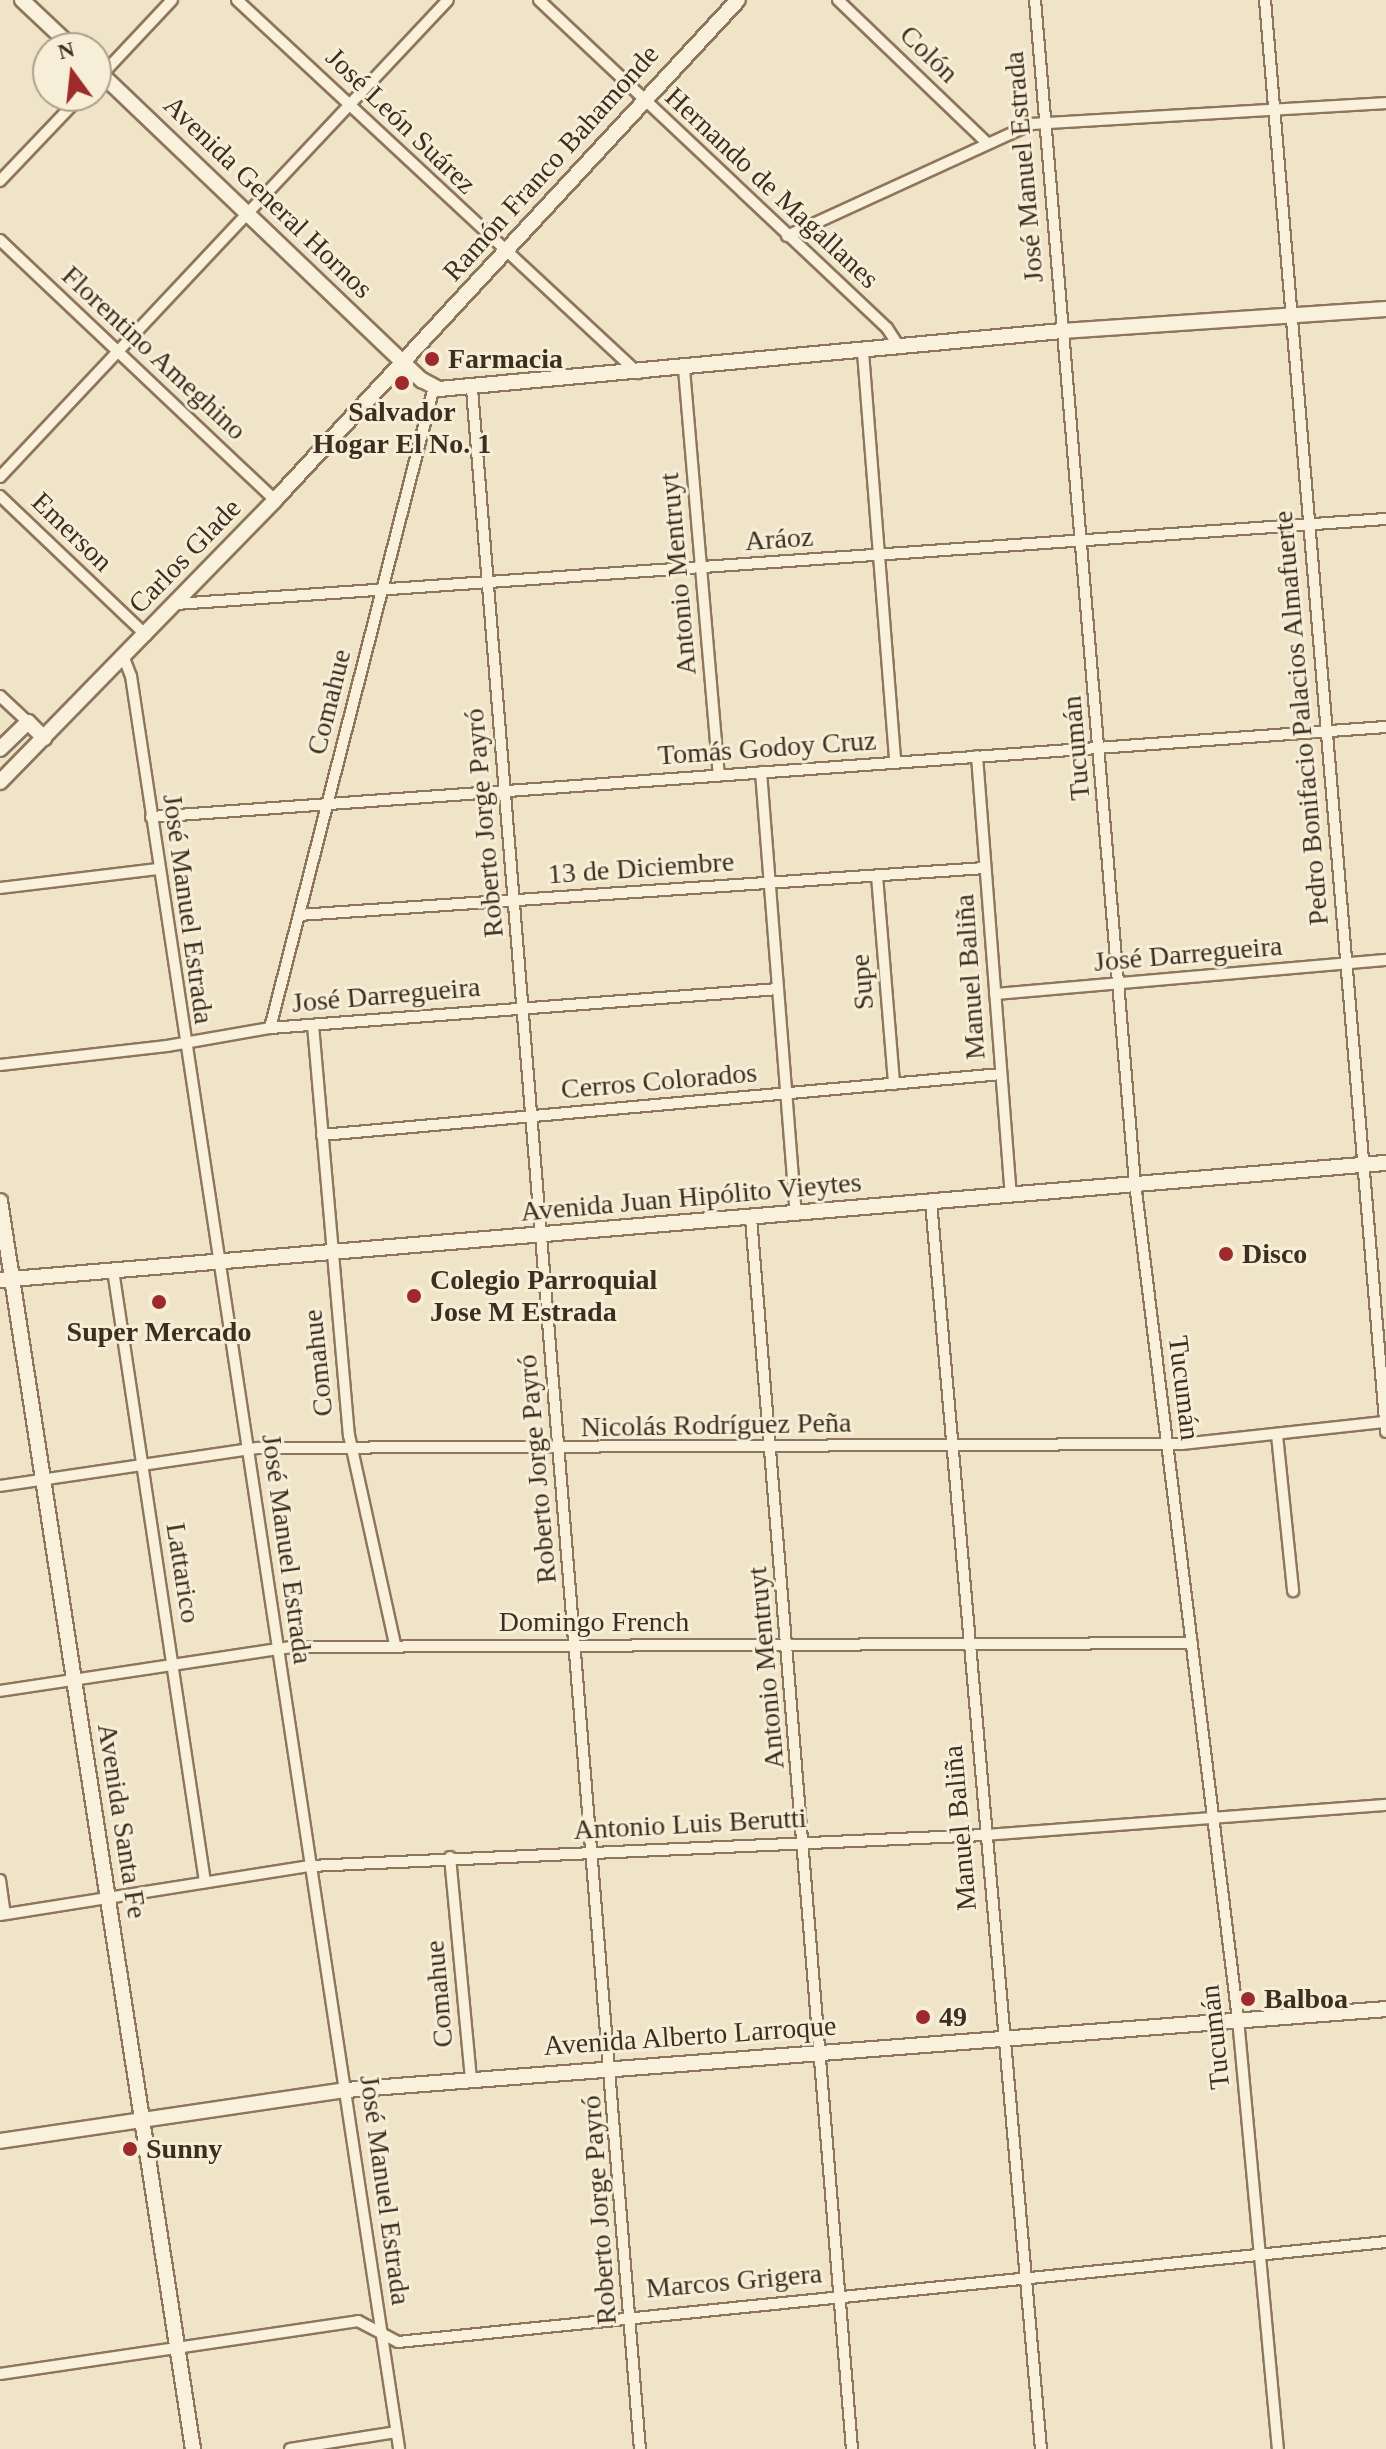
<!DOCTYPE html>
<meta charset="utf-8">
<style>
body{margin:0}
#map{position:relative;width:1386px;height:2449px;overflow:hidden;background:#f0e4c8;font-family:Georgia,serif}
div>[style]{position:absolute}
.roads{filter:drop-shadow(2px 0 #8d765c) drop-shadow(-2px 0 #8d765c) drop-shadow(0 2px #8d765c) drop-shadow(0 -2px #8d765c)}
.street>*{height:10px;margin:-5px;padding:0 5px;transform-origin:5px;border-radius:5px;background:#faf1dc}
.secondary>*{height:14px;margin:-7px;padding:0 7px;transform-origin:7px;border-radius:7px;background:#faf1dc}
.dots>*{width:22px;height:22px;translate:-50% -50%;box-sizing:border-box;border:4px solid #f7eed8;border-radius:50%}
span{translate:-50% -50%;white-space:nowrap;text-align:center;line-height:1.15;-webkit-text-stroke:6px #f7eed8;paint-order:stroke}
.street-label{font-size:28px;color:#3d2e20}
.poi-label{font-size:28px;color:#3d2e20;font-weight:700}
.left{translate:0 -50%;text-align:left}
.north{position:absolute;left:32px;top:32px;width:80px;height:80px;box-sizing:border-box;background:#f7eed8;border:2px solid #ada18e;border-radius:50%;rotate:345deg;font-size:22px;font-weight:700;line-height:32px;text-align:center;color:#3d2e20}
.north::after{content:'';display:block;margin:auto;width:28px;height:36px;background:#9e2a2b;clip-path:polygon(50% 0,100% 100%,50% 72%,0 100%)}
</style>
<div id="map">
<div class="roads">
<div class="street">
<div style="left:237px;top:0;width:548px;rotate:42.93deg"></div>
<div style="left:539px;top:0;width:478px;rotate:43.3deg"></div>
<div style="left:887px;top:328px;width:24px;rotate:57deg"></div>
<div style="left:838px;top:0;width:207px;rotate:43.8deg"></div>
<div style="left:1035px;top:0;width:1187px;rotate:85.17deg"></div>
<div style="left:1135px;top:1183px;width:842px;rotate:82.98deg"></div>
<div style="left:1238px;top:2019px;width:432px;rotate:84.7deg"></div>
<div style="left:1265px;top:0;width:1437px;rotate:85.17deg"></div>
<div style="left:96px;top:81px;width:111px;rotate:-46.8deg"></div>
<div style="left:0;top:181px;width:117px;rotate:-46.4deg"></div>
<div style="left:787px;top:236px;width:269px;rotate:-24.6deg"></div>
<div style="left:1032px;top:124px;width:355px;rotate:-3.4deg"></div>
<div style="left:0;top:240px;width:378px;rotate:43.4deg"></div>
<div style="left:863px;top:352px;width:412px;rotate:85.5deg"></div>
<div style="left:684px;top:369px;width:408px;rotate:85.1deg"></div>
<div style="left:472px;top:389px;width:2067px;rotate:85.34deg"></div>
<div style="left:0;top:477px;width:654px;rotate:-46.8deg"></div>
<div style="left:0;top:496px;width:202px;rotate:43.6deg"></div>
<div style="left:176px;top:604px;width:1213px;rotate:-4.02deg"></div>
<div style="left:124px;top:658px;width:19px;rotate:69deg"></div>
<div style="left:131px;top:676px;width:1793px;rotate:81.4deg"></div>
<div style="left:0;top:696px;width:38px;rotate:43deg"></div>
<div style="left:977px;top:756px;width:440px;rotate:85.6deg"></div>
<div style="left:761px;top:772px;width:443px;rotate:85.5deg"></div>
<div style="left:151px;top:817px;width:1238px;rotate:-4.17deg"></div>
<div style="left:877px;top:876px;width:209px;rotate:85.3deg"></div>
<div style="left:0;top:888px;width:158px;rotate:-6.9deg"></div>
<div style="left:299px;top:915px;width:688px;rotate:-3.92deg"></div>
<div style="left:995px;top:994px;width:392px;rotate:-5deg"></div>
<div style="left:313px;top:1025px;width:412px;rotate:85deg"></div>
<div style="left:349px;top:1435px;width:215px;rotate:77.6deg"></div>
<div style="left:270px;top:1028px;width:662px;rotate:-75.65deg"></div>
<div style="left:0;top:1065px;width:168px;rotate:-6.5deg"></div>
<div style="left:167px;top:1046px;width:105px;rotate:-9.9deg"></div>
<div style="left:270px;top:1028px;width:509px;rotate:-4.39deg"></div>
<div style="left:322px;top:1135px;width:682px;rotate:-5.13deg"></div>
<div style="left:931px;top:1202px;width:1252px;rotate:84.96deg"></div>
<div style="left:751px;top:1218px;width:1235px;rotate:85.31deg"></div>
<div style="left:113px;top:1270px;width:619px;rotate:81.45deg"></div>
<div style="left:1277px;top:1435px;width:157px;rotate:84.1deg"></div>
<div style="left:0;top:1486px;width:260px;rotate:-8.4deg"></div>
<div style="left:257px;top:1448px;width:925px;rotate:-0.25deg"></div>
<div style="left:1182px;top:1444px;width:205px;rotate:-6.2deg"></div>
<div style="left:0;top:1691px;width:293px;rotate:-8.6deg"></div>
<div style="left:290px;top:1647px;width:902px;rotate:-0.25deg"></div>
<div style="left:450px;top:1857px;width:223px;rotate:84.6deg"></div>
<div style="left:0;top:1880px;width:34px;rotate:82deg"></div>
<div style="left:0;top:1915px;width:314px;rotate:-9deg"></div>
<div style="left:310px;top:1866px;width:676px;rotate:-2.63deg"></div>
<div style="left:985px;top:1835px;width:402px;rotate:-4.3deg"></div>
<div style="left:0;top:2374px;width:362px;rotate:-8.4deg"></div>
<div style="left:358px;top:2321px;width:45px;rotate:27.7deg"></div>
<div style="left:398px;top:2342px;width:993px;rotate:-5.78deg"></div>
<div style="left:290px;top:2449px;width:107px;rotate:-9.1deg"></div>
</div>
<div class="secondary">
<div style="left:22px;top:0;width:70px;rotate:43.3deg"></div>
<div style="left:96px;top:69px;width:451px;rotate:43.7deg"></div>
<div style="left:422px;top:380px;width:19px;rotate:28deg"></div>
<div style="left:439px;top:389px;width:626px;rotate:-5.32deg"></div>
<div style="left:1062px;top:331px;width:325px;rotate:-3.9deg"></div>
<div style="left:0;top:749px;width:39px;rotate:-44deg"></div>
<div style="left:28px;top:722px;width:23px;rotate:45deg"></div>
<div style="left:0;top:782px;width:394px;rotate:-45.7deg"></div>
<div style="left:275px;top:500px;width:681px;rotate:-47.2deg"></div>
<div style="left:0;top:1201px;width:1263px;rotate:81.21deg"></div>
<div style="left:0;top:1280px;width:1391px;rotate:-4.83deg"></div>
<div style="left:0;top:2141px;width:350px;rotate:-8.4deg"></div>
<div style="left:346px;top:2090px;width:1043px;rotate:-4.45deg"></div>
</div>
</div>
<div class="dots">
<div style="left:432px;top:359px;background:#9e2a2b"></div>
<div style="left:402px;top:383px;background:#9e2a2b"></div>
<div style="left:1226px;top:1254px;background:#9e2a2b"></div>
<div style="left:414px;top:1296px;background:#9e2a2b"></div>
<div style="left:159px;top:1302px;background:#9e2a2b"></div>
<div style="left:1248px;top:1999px;background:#9e2a2b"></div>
<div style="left:923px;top:2017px;background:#9e2a2b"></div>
<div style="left:130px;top:2149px;background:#9e2a2b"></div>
</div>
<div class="street-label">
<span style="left:929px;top:54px;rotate:44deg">Colón</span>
<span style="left:401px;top:121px;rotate:44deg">José León Suárez</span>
<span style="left:551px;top:163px;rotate:-48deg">Ramón Franco Bahamonde</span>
<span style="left:1024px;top:167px;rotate:-95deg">José Manuel Estrada</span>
<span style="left:772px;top:188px;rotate:43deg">Hernando de Magallanes</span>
<span style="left:268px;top:197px;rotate:44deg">Avenida General Hornos</span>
<span style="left:154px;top:353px;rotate:43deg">Florentino Ameghino</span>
<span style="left:72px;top:532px;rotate:44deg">Emerson</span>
<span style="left:779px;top:539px;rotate:-4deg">Aráoz</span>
<span style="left:185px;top:556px;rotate:-46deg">Carlos Glade</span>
<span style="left:678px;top:574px;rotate:-95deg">Antonio Mentruyt</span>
<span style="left:329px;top:702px;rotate:-76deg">Comahue</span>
<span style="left:1301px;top:718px;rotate:-95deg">Pedro Bonifacio Palacios Almafuerte</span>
<span style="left:767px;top:748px;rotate:-4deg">Tomás Godoy Cruz</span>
<span style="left:1076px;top:748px;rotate:-95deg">Tucumán</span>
<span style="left:484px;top:823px;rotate:-95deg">Roberto Jorge Payró</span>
<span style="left:641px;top:868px;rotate:-4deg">13 de Diciembre</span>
<span style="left:188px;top:909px;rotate:82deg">José Manuel Estrada</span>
<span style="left:1188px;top:954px;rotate:-5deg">José Darregueira</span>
<span style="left:970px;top:977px;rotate:-94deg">Manuel Baliña</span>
<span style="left:862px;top:982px;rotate:-95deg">Supe</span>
<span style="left:386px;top:995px;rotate:-5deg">José Darregueira</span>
<span style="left:659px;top:1081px;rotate:-5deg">Cerros Colorados</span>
<span style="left:691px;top:1197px;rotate:-5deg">Avenida Juan Hipólito Vieytes</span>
<span style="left:318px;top:1363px;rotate:-96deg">Comahue</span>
<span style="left:1184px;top:1388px;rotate:83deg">Tucumán</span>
<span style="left:716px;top:1425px;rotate:-1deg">Nicolás Rodríguez Peña</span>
<span style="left:537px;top:1469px;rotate:-95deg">Roberto Jorge Payró</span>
<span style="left:287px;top:1549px;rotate:82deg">José Manuel Estrada</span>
<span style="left:183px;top:1573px;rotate:81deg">Lattarico</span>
<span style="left:594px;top:1622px">Domingo French</span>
<span style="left:766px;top:1668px;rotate:-95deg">Antonio Mentruyt</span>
<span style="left:122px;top:1821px;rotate:81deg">Avenida Santa Fe</span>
<span style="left:690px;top:1824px;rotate:-3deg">Antonio Luis Berutti</span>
<span style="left:960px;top:1828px;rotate:-95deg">Manuel Baliña</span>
<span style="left:439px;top:1994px;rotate:-95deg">Comahue</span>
<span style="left:690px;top:2036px;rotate:-4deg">Avenida Alberto Larroque</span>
<span style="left:1215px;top:2037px;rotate:-96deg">Tucumán</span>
<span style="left:385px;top:2190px;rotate:82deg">José Manuel Estrada</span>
<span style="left:599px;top:2210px;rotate:-94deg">Roberto Jorge Payró</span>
<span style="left:734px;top:2281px;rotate:-5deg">Marcos Grigera</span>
</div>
<div class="poi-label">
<span class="left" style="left:448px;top:359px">Farmacia</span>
<span style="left:402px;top:428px">Salvador<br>Hogar El No. 1</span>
<span class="left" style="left:1242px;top:1254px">Disco</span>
<span class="left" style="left:430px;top:1296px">Colegio Parroquial<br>Jose M Estrada</span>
<span style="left:159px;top:1332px">Super Mercado</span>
<span class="left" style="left:1264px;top:1999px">Balboa</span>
<span class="left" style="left:939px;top:2017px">49</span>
<span class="left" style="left:146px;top:2149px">Sunny</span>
</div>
<div class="north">N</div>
</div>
